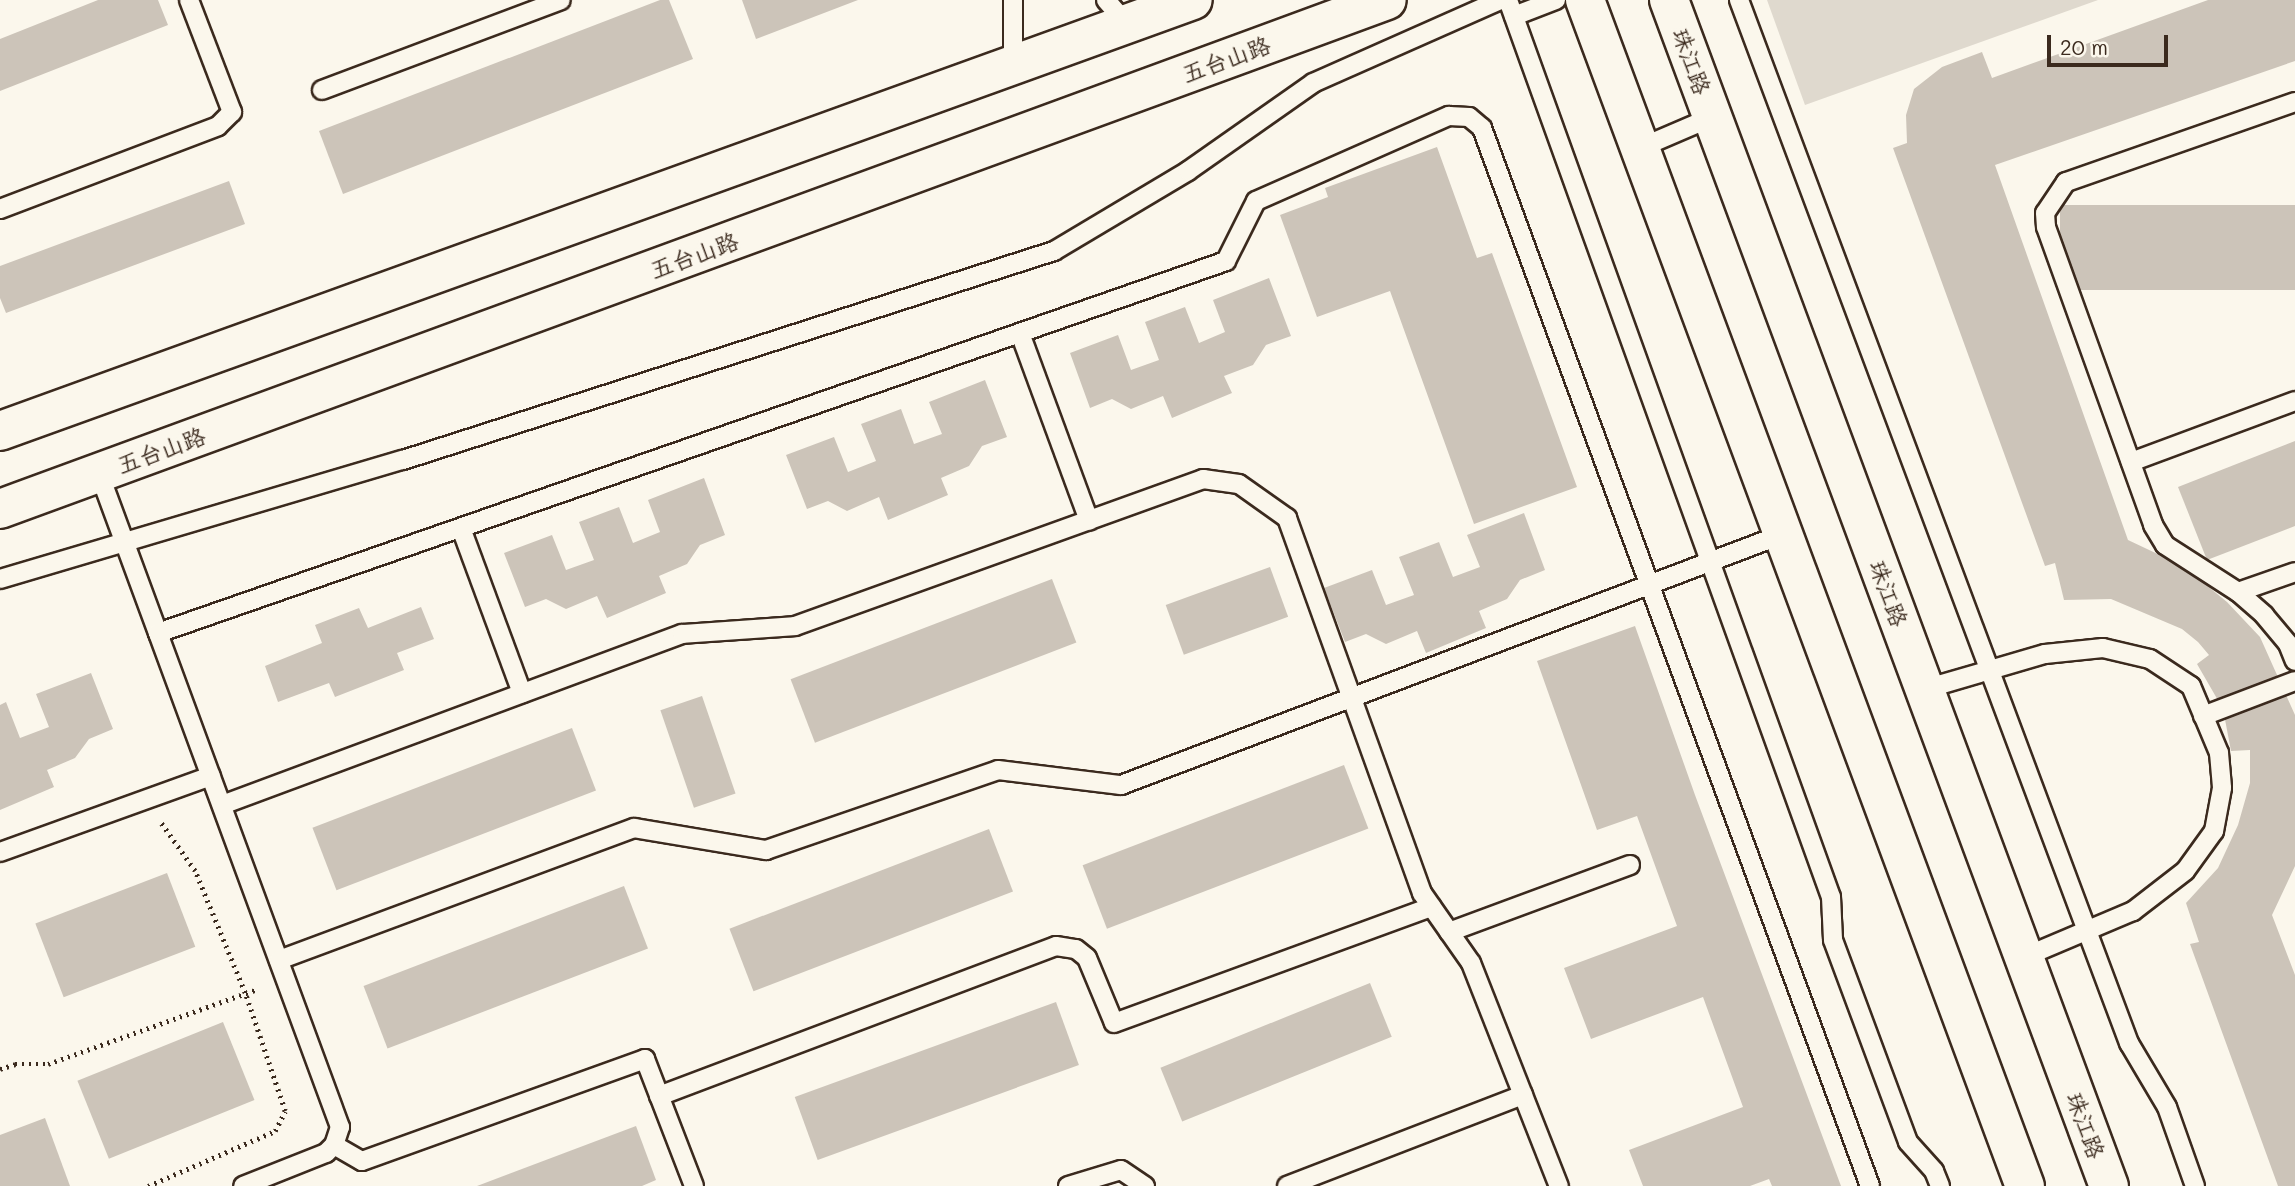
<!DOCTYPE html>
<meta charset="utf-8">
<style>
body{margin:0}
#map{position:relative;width:2295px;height:1186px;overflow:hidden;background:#fbf7ec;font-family:Mali,"LXGW WenKai TC",sans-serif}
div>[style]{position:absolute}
.green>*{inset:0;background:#dfd9ce}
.building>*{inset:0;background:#ccc4b9;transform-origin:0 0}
.path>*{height:4.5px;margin-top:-2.25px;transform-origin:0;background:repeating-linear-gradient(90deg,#3b2a1e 0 2px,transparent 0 7px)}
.roads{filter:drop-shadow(2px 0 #3b2a1e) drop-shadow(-2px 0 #3b2a1e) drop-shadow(0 2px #3b2a1e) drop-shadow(0 -2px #3b2a1e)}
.lane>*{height:18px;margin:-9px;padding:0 9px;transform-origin:9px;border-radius:9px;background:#fbf7ec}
.secondary>*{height:38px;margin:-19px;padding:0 19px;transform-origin:19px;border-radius:19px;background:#fbf7ec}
span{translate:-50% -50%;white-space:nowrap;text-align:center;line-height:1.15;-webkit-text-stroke:6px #fbf7ec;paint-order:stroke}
.street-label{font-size:23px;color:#3b2a1e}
.scale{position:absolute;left:2047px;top:35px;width:121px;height:32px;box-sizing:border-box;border:4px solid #3b2a1e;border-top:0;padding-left:9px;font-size:21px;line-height:24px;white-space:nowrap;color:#3b2a1e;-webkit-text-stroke:5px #fbf7ec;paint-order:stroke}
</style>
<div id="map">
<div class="green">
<div style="clip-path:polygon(1767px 0,2098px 0,1805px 105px)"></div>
</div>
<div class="building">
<div style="clip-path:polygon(98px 0,158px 0,168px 25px,0 91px,0 39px)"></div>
<div style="clip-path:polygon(660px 0,669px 0,693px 59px,343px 194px,319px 131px)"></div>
<div style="clip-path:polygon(742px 0,858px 0,756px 39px)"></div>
<div style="clip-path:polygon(2208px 0,2295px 0,2295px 61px,1995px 165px,2128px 540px,2183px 566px,2227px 602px,2260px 637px,2295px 715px,2295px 866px,2272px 915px,2295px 975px,2295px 1186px,2278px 1186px,2190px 944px,2199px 942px,2186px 903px,2218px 868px,2238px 825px,2250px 783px,2250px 750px,2231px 751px,2223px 709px,2197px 664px,2209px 655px,2198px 642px,2182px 629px,2111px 599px,2064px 600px,2055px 563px,2045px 566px,1893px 148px,1907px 143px,1906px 115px,1914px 89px,1942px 67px,1982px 52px,1992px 78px)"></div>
<div style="clip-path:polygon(1437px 147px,1477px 258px,1492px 253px,1577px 487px,1474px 524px,1390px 291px,1317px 317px,1280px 215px,1328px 197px,1325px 188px)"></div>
<div style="clip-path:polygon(229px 181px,245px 224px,6px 313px,0 298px,0 266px)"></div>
<div style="left:2295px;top:205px;width:85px;height:235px;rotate:90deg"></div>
<div style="clip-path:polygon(1269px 278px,1291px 336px,1266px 345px,1253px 365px,1224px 376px,1232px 393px,1172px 418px,1163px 396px,1131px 409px,1112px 399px,1090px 408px,1070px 353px,1118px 335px,1131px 370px,1159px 360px,1145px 322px,1185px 307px,1199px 343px,1225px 332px,1213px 300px)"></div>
<div style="clip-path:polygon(985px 380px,1007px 437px,982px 446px,969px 466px,941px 478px,948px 495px,888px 520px,879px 497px,847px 511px,828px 501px,807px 509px,786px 455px,834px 437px,848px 472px,876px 461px,861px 424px,901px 409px,914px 444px,942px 434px,929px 402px)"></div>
<div style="clip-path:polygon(2295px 441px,2295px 526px,2207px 560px,2178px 487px)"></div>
<div style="clip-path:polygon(704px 478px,725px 535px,700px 545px,687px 564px,659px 576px,666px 593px,607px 618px,597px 596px,566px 609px,546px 599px,525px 607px,504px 553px,552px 535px,566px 570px,594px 560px,579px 522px,619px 507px,633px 543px,660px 532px,648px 500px)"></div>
<div style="clip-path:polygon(1524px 513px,1545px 570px,1520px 580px,1507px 599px,1479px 611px,1486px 628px,1426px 653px,1417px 631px,1386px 644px,1366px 634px,1345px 642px,1324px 588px,1372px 570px,1386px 605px,1414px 595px,1399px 557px,1439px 542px,1453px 577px,1480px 567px,1467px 535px)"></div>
<div style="left:1270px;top:567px;width:53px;height:111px;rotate:70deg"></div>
<div style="left:1052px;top:579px;width:68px;height:280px;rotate:69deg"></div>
<div style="clip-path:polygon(421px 607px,434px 639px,397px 653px,404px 670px,335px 697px,329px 683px,278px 702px,265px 666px,322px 643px,315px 625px,359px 608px,368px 628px)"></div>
<div style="clip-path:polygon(1635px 626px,1695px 795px,1841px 1186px,1772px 1186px,1769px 1179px,1750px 1186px,1643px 1186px,1629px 1150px,1743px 1107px,1703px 997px,1591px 1039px,1564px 968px,1677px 926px,1637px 816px,1597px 830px,1537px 661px)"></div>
<div style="clip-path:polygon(91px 673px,113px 729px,89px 739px,75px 758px,47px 770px,54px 787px,0 810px,0 705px,6px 702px,20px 738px,49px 727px,36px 694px)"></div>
<div style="left:702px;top:696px;width:103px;height:44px;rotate:71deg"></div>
<div style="left:572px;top:728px;width:67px;height:278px;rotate:69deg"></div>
<div style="left:1344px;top:765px;width:68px;height:280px;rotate:69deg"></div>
<div style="left:989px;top:829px;width:67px;height:278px;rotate:69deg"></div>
<div style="left:167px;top:873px;width:79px;height:141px;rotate:69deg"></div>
<div style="left:624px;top:886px;width:67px;height:279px;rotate:69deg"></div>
<div style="left:1370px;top:983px;width:58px;height:226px;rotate:68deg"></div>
<div style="left:1056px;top:1002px;width:67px;height:278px;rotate:70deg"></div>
<div style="left:223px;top:1022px;width:84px;height:157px;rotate:68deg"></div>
<div style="clip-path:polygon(45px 1118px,70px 1186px,0 1186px,0 1135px)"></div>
<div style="clip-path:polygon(636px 1126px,656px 1180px,642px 1186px,477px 1186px)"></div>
</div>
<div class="path">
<div style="left:0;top:1069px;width:16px;rotate:-18deg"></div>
<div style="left:15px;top:1064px;width:33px"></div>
<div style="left:48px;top:1064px;width:223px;rotate:-19.7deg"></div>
<div style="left:148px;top:1186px;width:138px;rotate:-23.4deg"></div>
<div style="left:275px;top:1131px;width:22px;rotate:-63deg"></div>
<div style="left:285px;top:1111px;width:125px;rotate:-108.7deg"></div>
<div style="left:245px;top:993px;width:132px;rotate:-112.3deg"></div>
<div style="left:195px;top:871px;width:59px;rotate:-125.3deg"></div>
</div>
<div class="roads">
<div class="lane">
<div style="left:1106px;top:0;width:32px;rotate:49deg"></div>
<div style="left:1508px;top:0;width:953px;rotate:70.2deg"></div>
<div style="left:1831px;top:897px;width:43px;rotate:87.3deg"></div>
<div style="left:1833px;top:940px;width:215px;rotate:69.6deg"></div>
<div style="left:1908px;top:1142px;width:39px;rotate:48deg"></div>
<div style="left:1934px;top:1171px;width:16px;rotate:68deg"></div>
<div style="left:1739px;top:0;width:1114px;rotate:69.5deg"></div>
<div style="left:2129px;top:1043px;width:74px;rotate:59.3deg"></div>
<div style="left:2167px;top:1107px;width:84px;rotate:70.5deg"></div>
<div style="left:1514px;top:16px;width:45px;rotate:-20.9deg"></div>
<div style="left:1013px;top:65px;width:65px;rotate:-90deg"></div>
<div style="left:322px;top:90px;width:255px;rotate:-20.6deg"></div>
<div style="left:2295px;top:102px;width:243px;rotate:160.7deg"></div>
<div style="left:2066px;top:182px;width:37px;rotate:124deg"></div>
<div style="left:2045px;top:213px;width:14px;rotate:86deg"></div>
<div style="left:2046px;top:227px;width:317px;rotate:70.2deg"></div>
<div style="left:2153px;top:525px;width:23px;rotate:59deg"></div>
<div style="left:2165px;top:545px;width:87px;rotate:32.8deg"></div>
<div style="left:2238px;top:592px;width:35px;rotate:41deg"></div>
<div style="left:2264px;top:615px;width:38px;rotate:50deg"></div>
<div style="left:2288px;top:644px;width:18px;rotate:68deg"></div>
<div style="left:1640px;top:148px;width:78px;rotate:-23.3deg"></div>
<div style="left:0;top:209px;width:233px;rotate:-20.8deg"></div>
<div style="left:218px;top:126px;width:20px;rotate:-45deg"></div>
<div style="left:232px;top:112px;width:120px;rotate:-111deg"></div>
<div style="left:1020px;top:333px;width:200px;rotate:69.8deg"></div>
<div style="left:2131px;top:462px;width:175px;rotate:-20.4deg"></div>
<div style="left:99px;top:473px;width:697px;rotate:69.77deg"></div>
<div style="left:340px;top:1127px;width:19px;rotate:108deg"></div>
<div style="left:334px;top:1145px;width:11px;rotate:135deg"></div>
<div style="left:326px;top:1153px;width:89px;rotate:158.3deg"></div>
<div style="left:461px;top:528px;width:176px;rotate:69.7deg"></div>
<div style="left:0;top:579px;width:420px;rotate:-16.5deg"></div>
<div style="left:403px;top:460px;width:684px;rotate:-17.8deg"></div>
<div style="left:1054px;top:251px;width:156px;rotate:-30.8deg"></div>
<div style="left:1188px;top:171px;width:153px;rotate:-35.1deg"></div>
<div style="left:1313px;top:83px;width:205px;rotate:-23.9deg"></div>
<div style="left:2238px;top:592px;width:60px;rotate:-19.3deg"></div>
<div style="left:158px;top:633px;width:1131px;rotate:-19.2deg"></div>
<div style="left:1226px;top:261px;width:67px;rotate:-63.4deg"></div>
<div style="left:1256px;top:201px;width:211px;rotate:-23.8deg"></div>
<div style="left:1449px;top:116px;width:20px;rotate:3deg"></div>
<div style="left:1469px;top:117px;width:17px;rotate:40deg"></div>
<div style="left:1482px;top:128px;width:1127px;rotate:69.86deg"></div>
<div style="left:1925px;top:689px;width:125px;rotate:-16.3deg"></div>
<div style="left:2045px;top:654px;width:58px;rotate:-5.9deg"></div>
<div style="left:2103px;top:648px;width:48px;rotate:13.2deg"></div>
<div style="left:2150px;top:659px;width:49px;rotate:33.4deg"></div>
<div style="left:2191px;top:686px;width:73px;rotate:67.3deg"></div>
<div style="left:2219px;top:753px;width:35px;rotate:85deg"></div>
<div style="left:2222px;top:788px;width:44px;rotate:100.5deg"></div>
<div style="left:2214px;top:831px;width:49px;rotate:125.9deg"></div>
<div style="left:2185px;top:871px;width:66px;rotate:142.4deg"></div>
<div style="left:2133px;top:911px;width:118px;rotate:157.1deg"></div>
<div style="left:2203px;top:716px;width:98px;rotate:-20.8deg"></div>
<div style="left:222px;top:805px;width:491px;rotate:-20.4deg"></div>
<div style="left:682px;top:634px;width:113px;rotate:-4deg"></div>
<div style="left:795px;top:626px;width:434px;rotate:-19.8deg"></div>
<div style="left:1203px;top:479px;width:36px;rotate:8deg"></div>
<div style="left:1239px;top:484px;width:59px;rotate:35.3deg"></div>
<div style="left:1287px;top:518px;width:399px;rotate:70.2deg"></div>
<div style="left:1422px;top:893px;width:85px;rotate:55deg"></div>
<div style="left:1471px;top:963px;width:240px;rotate:68.5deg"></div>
<div style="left:0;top:852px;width:224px;rotate:-19.8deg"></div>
<div style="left:1449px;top:932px;width:193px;rotate:-20.3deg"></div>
<div style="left:279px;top:960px;width:379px;rotate:-20.4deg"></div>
<div style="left:634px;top:828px;width:134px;rotate:9.5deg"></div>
<div style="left:766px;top:850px;width:245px;rotate:-19deg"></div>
<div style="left:998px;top:770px;width:124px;rotate:7deg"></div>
<div style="left:1121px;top:785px;width:708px;rotate:-20.76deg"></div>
<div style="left:659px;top:1096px;width:424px;rotate:-20.7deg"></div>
<div style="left:1056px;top:946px;width:20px;rotate:9deg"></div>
<div style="left:1076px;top:949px;width:14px;rotate:39deg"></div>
<div style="left:1087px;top:958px;width:70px;rotate:67.4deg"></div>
<div style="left:1114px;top:1023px;width:338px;rotate:-20.1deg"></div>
<div style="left:334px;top:1145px;width:32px;rotate:30deg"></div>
<div style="left:362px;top:1161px;width:301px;rotate:-19.8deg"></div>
<div style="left:645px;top:1059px;width:136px;rotate:68.9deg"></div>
<div style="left:1068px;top:1186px;width:55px;rotate:-16.8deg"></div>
<div style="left:1121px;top:1170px;width:29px;rotate:34deg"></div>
<div style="left:1287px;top:1186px;width:253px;rotate:-21.1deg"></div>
</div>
<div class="secondary">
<div style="left:1585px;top:0;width:1265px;rotate:69.65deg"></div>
<div style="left:1669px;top:0;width:1265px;rotate:69.65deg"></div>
<div style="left:0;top:431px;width:1268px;rotate:-19.86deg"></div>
<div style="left:0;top:509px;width:1477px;rotate:-20.15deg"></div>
</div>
</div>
<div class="street-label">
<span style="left:1226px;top:59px;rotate:-20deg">五台山路</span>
<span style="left:1692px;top:61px;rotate:70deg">珠江路</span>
<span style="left:694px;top:255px;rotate:-20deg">五台山路</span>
<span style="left:161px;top:450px;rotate:-20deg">五台山路</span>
<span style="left:1889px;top:593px;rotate:70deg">珠江路</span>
<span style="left:2086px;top:1125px;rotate:70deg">珠江路</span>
</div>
<div class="scale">20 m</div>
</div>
